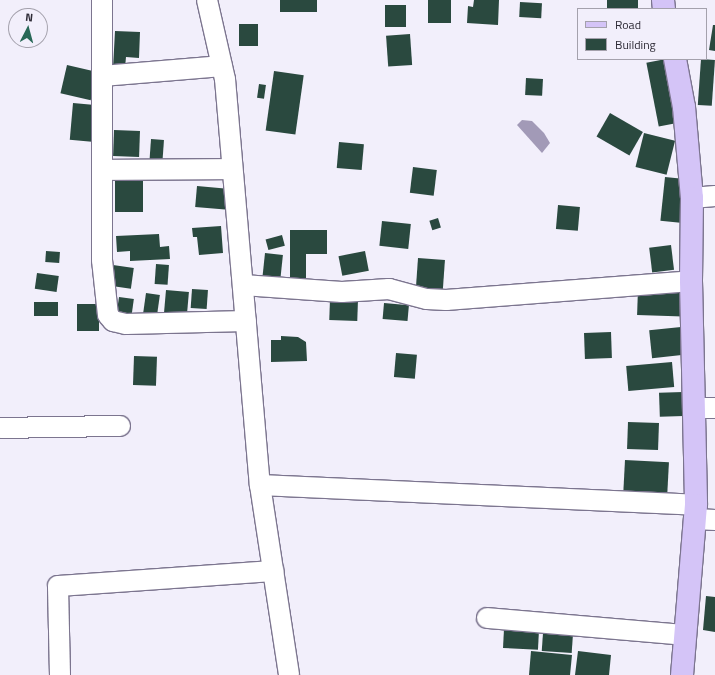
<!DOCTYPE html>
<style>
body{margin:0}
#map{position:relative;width:715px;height:675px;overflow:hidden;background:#f2effb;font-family:"Titillium Web",sans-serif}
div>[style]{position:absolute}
.water>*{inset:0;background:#a29ab7}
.building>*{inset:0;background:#2a493f;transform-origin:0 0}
.roads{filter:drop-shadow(1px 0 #7c758f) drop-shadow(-1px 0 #7c758f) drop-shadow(0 1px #7c758f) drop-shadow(0 -1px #7c758f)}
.minor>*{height:20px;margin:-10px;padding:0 10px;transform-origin:10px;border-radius:10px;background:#fff}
.major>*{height:22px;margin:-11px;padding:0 11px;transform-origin:11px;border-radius:11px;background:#d4c4f7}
span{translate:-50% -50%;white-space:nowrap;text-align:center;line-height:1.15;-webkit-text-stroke:4px #f2effb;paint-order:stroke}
.legend{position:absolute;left:577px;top:8px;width:130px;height:52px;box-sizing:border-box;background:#f2effb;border:1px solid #a4a1ac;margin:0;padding:5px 7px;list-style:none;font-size:12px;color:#2e2b36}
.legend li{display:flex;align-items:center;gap:8px;height:20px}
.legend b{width:20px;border:1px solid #a4a1ac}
.north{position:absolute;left:8px;top:8px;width:40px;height:40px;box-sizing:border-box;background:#f2effb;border:1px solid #a4a1ac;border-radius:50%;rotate:6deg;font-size:11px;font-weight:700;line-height:16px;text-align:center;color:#2e2b36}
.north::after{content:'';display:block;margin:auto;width:14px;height:18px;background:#286857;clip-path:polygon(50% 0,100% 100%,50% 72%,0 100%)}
</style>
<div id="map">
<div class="water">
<div style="clip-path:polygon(522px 120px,532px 121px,544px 133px,550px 143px,542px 153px,517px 125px)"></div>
</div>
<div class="building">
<div style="left:280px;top:0;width:37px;height:12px"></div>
<div style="left:428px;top:0;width:23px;height:23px"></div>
<div style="clip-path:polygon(474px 0,499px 0,498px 25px,467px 23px,468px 6px,473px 7px)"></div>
<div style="left:607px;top:0;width:31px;height:9px"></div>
<div style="left:520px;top:2px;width:22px;height:15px;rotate:3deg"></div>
<div style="left:385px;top:5px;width:21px;height:22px"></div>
<div style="left:239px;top:24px;width:19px;height:22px"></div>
<div style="clip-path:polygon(713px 25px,715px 25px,715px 51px,709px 50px)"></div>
<div style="clip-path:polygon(115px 31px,140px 32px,139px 58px,126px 57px,125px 68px,113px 68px)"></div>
<div style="left:410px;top:34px;width:31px;height:24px;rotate:86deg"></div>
<div style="left:666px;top:59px;width:65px;height:20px;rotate:79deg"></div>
<div style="left:701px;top:59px;width:14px;height:46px;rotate:4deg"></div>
<div style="left:67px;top:65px;width:31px;height:29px;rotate:13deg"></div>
<div style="left:274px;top:71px;width:30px;height:60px;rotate:8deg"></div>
<div style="left:526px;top:78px;width:17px;height:17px;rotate:3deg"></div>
<div style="left:259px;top:84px;width:7px;height:14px;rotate:8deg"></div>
<div style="left:73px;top:103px;width:22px;height:37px;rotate:5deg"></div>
<div style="left:610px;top:113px;width:38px;height:27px;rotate:30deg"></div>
<div style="left:114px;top:130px;width:26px;height:26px;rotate:2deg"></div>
<div style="left:644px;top:133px;width:32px;height:35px;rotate:14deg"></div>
<div style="left:151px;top:139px;width:13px;height:27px;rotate:4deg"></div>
<div style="left:339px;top:142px;width:25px;height:26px;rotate:5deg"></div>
<div style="left:413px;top:167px;width:24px;height:26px;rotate:7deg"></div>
<div style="left:665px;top:177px;width:20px;height:44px;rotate:6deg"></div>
<div style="left:115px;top:178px;width:28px;height:34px"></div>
<div style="left:197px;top:186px;width:36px;height:21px;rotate:5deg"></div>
<div style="left:558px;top:205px;width:22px;height:24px;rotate:5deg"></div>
<div style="left:438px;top:218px;width:10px;height:9px;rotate:73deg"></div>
<div style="left:382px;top:221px;width:29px;height:25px;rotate:6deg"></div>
<div style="clip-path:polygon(221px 226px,223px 253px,199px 255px,197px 237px,193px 237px,192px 228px)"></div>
<div style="clip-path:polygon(290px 230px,327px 230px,327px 254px,306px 254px,306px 282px,290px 282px)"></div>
<div style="clip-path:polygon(159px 234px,160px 247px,169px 246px,170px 259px,130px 261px,130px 251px,117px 252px,116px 236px)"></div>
<div style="left:282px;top:235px;width:11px;height:17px;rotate:75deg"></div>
<div style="left:671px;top:245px;width:25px;height:22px;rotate:83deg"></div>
<div style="left:46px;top:251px;width:14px;height:11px;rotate:4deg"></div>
<div style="left:365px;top:251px;width:20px;height:27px;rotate:79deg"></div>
<div style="left:265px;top:253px;width:18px;height:28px;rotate:6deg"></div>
<div style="left:418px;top:258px;width:27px;height:33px;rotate:4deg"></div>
<div style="left:156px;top:264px;width:13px;height:20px;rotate:4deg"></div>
<div style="left:113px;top:265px;width:21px;height:21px;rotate:8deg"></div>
<div style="left:37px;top:273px;width:22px;height:16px;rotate:8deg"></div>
<div style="left:192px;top:289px;width:16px;height:19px;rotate:4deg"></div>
<div style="left:638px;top:289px;width:46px;height:26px;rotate:2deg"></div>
<div style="left:166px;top:290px;width:23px;height:24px;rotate:5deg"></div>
<div style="left:146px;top:293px;width:14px;height:22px;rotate:8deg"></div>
<div style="left:119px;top:297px;width:15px;height:17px;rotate:8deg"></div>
<div style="left:330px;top:299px;width:28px;height:21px;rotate:2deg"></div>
<div style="left:58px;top:302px;width:14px;height:24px;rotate:90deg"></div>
<div style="left:384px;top:303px;width:25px;height:16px;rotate:5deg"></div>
<div style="left:77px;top:304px;width:22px;height:27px"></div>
<div style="left:681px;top:327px;width:28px;height:32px;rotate:84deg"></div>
<div style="left:611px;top:332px;width:26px;height:27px;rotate:88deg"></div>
<div style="clip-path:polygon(281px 336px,298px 337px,306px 342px,307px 361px,271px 362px,271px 340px,281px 340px)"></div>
<div style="left:396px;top:353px;width:21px;height:24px;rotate:5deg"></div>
<div style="left:134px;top:356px;width:23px;height:29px;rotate:2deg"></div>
<div style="left:672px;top:362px;width:25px;height:46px;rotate:85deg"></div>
<div style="left:683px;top:392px;width:24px;height:24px;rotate:88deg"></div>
<div style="left:628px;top:422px;width:31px;height:27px;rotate:2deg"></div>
<div style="left:625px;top:460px;width:44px;height:32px;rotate:3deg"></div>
<div style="clip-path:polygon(706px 596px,715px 597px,715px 632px,703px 630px)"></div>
<div style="left:504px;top:629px;width:35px;height:19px;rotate:3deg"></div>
<div style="left:543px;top:633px;width:30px;height:18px;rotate:4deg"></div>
<div style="clip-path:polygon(531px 651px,572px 655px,570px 675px,529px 675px)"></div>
<div style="clip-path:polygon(578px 651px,611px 655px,609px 675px,575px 675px)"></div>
</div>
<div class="roads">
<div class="minor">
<div style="left:102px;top:0;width:260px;rotate:90deg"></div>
<div style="left:102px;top:260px;width:55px;rotate:83.8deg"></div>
<div style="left:108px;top:315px;width:8px;rotate:50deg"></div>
<div style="left:113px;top:321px;width:13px;rotate:13deg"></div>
<div style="left:126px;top:324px;width:120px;rotate:-1.4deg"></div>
<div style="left:207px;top:0;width:81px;rotate:77.2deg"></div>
<div style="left:225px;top:79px;width:408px;rotate:85.1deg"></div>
<div style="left:260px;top:485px;width:192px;rotate:81.3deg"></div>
<div style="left:103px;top:76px;width:119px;rotate:-4.8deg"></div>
<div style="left:103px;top:170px;width:129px;rotate:-0.4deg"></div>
<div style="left:692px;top:198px;width:23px;rotate:-5deg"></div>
<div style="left:243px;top:285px;width:99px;rotate:4deg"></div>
<div style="left:342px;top:292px;width:47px;rotate:-3.7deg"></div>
<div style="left:389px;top:289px;width:39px;rotate:15deg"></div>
<div style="left:427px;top:299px;width:19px;rotate:3deg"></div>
<div style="left:446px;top:300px;width:246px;rotate:-4.4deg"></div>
<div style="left:694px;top:408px;width:21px"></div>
<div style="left:0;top:428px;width:120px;rotate:-1deg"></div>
<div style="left:260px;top:485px;width:436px;rotate:2.6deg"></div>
<div style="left:695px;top:519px;width:20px;rotate:3deg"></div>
<div style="left:487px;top:618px;width:199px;rotate:4.9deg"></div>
<div style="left:60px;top:675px;width:89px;rotate:-91.3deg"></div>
<div style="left:58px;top:586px;width:216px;rotate:-4deg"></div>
</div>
<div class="major">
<div style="left:663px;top:0;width:9px;rotate:84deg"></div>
<div style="left:675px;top:59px;width:49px;rotate:79.4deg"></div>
<div style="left:684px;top:107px;width:91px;rotate:85deg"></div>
<div style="left:692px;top:198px;width:83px;rotate:90.7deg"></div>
<div style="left:691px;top:281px;width:224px;rotate:88.7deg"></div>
<div style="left:696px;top:505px;width:171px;rotate:94.7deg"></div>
</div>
</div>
<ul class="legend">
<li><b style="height:5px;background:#d4c4f7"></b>Road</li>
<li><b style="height:11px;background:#2a493f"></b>Building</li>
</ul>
<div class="north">N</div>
</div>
